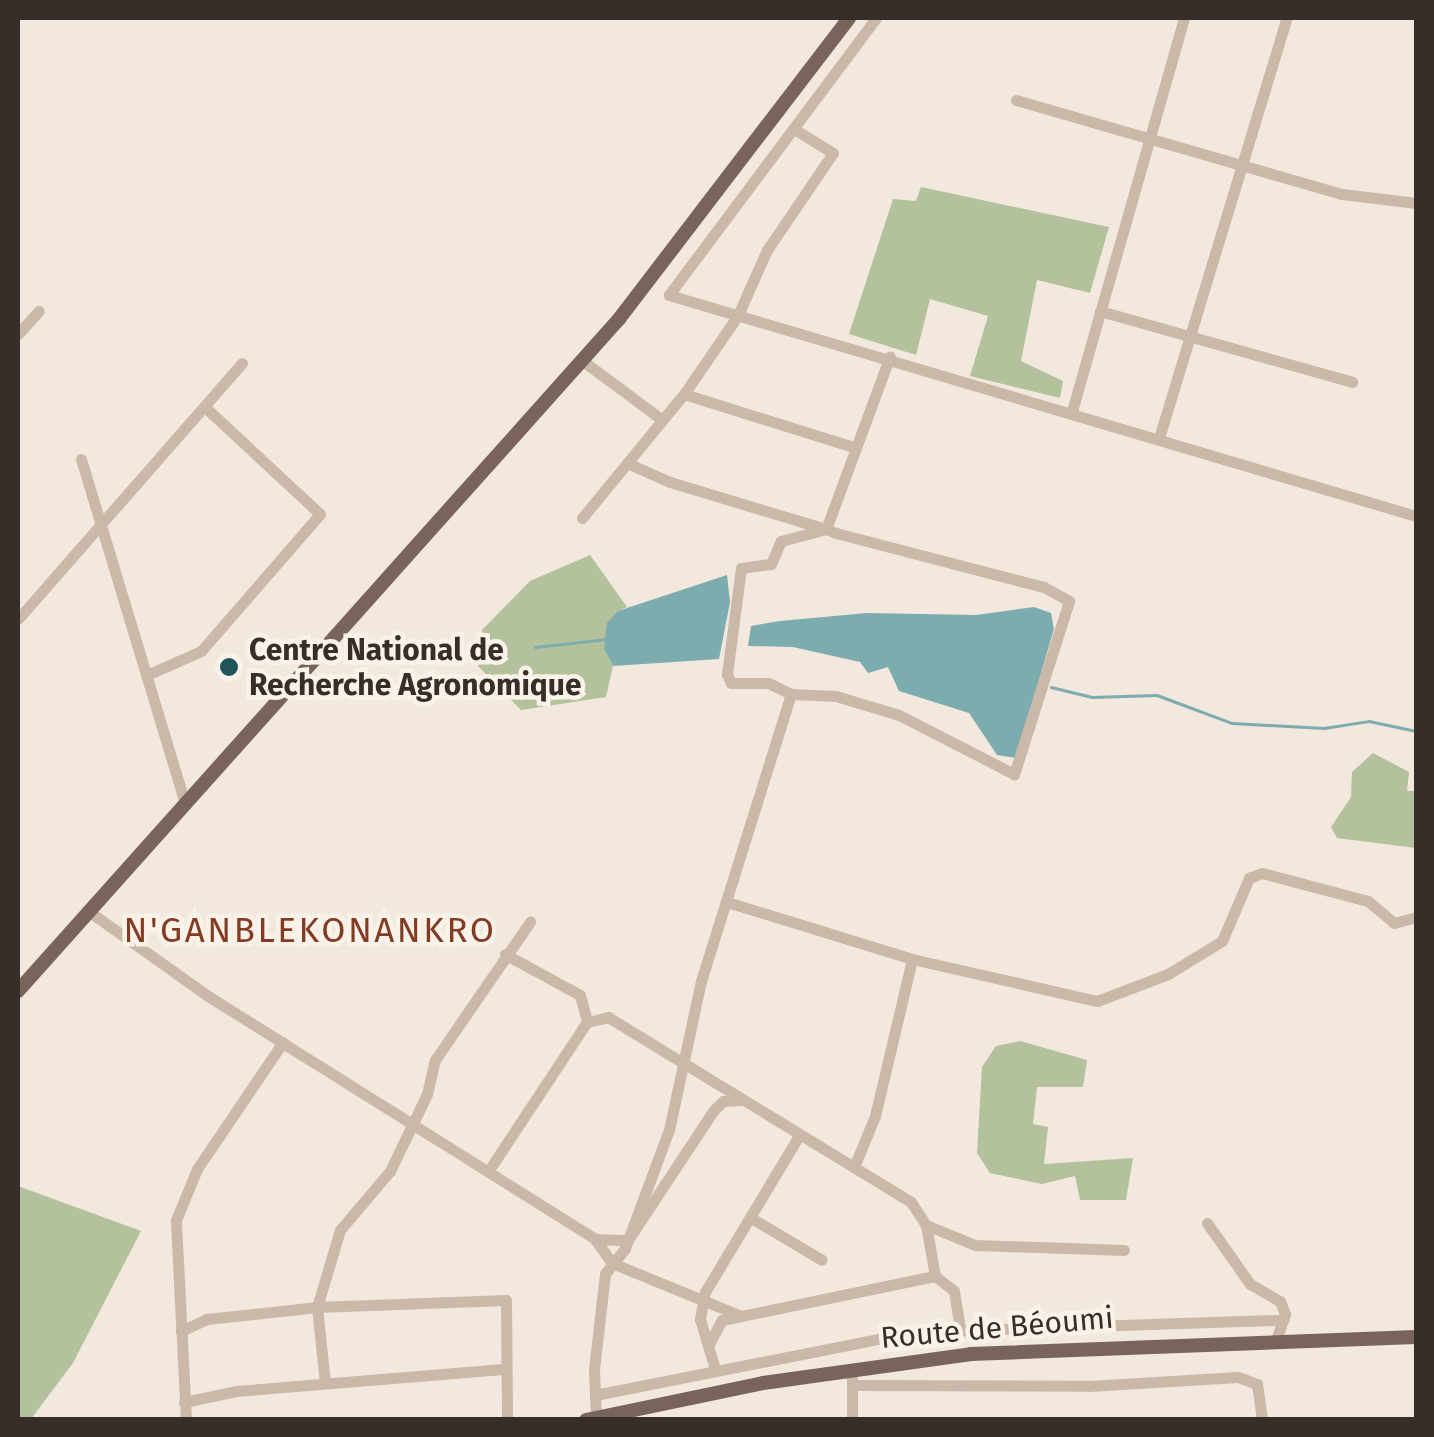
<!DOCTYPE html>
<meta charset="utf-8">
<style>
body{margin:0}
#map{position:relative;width:1434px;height:1437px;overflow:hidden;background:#f2e8dd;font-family:"Fira Sans",sans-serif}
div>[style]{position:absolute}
.green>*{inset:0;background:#b4c19d}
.water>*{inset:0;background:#7cacae}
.stream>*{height:2.5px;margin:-1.25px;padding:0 1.25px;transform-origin:1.25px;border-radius:1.25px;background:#7cacae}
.minor>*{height:11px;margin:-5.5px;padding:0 5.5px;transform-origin:5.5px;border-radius:5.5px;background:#cab8a9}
.major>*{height:14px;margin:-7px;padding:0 7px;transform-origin:7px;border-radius:7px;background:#78645a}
.dots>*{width:28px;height:28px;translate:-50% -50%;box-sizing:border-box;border:5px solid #f9f2e9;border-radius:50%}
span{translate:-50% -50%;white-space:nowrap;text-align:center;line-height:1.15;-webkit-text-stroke:9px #f9f2e9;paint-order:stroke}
.poi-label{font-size:30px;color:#372d29;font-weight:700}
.left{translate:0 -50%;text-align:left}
.street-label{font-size:30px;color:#372d29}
.quarter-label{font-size:35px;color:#843b23;letter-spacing:2.5px}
.frame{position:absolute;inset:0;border:20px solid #372d29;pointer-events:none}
</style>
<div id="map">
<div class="green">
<div style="clip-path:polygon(921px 187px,1109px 227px,1090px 293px,1037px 280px,1021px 361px,1063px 381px,1060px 398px,970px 376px,988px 316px,930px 299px,916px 355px,849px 334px,893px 199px,916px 201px)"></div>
<div style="clip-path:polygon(590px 555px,627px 607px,618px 611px,604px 649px,613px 666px,606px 697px,521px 710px,478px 666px,482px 630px,530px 581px)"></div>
<div style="clip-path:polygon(1373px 753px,1409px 772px,1407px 791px,1416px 791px,1416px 848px,1337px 838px,1331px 827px,1351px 797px,1352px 772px)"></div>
<div style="clip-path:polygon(1020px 1041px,1087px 1060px,1083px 1087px,1037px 1087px,1033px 1124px,1048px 1127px,1044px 1164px,1133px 1158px,1126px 1200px,1080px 1200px,1075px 1176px,1042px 1184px,990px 1173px,977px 1153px,982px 1067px,996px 1046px)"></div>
<div style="clip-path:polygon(18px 1186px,141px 1231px,73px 1363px,31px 1419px,18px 1419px)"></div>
</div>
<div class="water">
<div style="clip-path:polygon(727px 575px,730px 602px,719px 659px,613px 666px,604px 649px,607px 623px,618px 611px)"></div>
<div style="clip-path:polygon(1034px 607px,1051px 613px,1054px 629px,1016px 758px,997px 755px,969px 713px,899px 691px,888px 667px,868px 673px,860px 662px,793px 647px,748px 646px,751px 626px,780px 621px,867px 613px,976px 615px)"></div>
</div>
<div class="stream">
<div style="left:535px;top:647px;width:73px;rotate:-6.3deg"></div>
<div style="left:1051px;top:687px;width:42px;rotate:13.7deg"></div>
<div style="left:1092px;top:697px;width:65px;rotate:-1.8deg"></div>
<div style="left:1157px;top:695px;width:80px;rotate:20.5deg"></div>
<div style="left:1232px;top:723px;width:92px;rotate:3.1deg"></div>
<div style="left:1324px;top:728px;width:46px;rotate:-8.8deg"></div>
<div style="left:1369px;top:721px;width:48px;rotate:12deg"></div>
</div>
<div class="minor">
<div style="left:876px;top:18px;width:346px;rotate:126.8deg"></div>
<div style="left:669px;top:295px;width:779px;rotate:16.48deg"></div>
<div style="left:1016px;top:100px;width:339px;rotate:16.1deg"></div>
<div style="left:1342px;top:194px;width:75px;rotate:6.9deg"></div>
<div style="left:1100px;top:311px;width:262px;rotate:15.7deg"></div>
<div style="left:18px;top:334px;width:31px;rotate:-48deg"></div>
<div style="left:583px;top:361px;width:97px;rotate:36.6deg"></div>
<div style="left:684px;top:394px;width:180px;rotate:17.4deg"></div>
<div style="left:1072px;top:411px;width:409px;rotate:-74.1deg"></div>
<div style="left:1159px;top:438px;width:439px;rotate:-73.1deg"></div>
<div style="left:81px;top:459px;width:359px;rotate:73.2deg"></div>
<div style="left:627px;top:463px;width:47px;rotate:23.8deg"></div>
<div style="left:670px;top:482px;width:163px;rotate:16.8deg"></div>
<div style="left:826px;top:529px;width:11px;rotate:22deg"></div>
<div style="left:836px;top:533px;width:215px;rotate:14.6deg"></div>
<div style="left:1044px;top:587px;width:29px;rotate:29deg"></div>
<div style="left:1069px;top:601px;width:182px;rotate:107.6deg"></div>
<div style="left:1014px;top:774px;width:129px;rotate:-152.8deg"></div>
<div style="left:899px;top:715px;width:66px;rotate:-163.2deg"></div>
<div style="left:836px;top:696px;width:45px;rotate:-177.5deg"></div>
<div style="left:791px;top:694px;width:25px;rotate:-154deg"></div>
<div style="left:768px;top:683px;width:37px;rotate:180deg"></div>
<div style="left:731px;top:683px;width:10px;rotate:-114deg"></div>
<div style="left:727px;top:674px;width:107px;rotate:-82.5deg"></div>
<div style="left:741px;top:568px;width:30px;rotate:-8deg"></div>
<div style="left:771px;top:564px;width:25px;rotate:-67deg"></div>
<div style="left:781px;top:541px;width:47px;rotate:-14.9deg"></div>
<div style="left:826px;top:529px;width:184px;rotate:-69.7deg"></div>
<div style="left:582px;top:518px;width:161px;rotate:-50.6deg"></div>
<div style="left:684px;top:394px;width:96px;rotate:-55.6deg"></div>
<div style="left:738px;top:315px;width:71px;rotate:-66deg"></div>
<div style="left:767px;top:250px;width:117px;rotate:-55.8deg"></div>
<div style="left:833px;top:153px;width:46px;rotate:-148.4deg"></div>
<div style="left:18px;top:619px;width:340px;rotate:-48.8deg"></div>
<div style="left:149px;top:674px;width:57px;rotate:-23.9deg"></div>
<div style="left:201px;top:651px;width:181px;rotate:-49deg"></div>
<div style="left:320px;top:514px;width:157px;rotate:-137.1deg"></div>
<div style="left:727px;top:902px;width:194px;rotate:17.1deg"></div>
<div style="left:912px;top:959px;width:190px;rotate:12.8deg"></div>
<div style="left:1097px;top:1001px;width:76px;rotate:-20.8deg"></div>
<div style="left:1168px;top:974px;width:63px;rotate:-31.4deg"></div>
<div style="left:1222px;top:941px;width:69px;rotate:-66.8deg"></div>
<div style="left:1249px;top:878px;width:14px;rotate:-21deg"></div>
<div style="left:1262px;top:873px;width:110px;rotate:14.8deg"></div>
<div style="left:1368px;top:901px;width:34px;rotate:40deg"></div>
<div style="left:1394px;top:923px;width:23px;rotate:-15deg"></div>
<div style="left:87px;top:910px;width:148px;rotate:35.4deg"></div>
<div style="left:208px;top:996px;width:457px;rotate:32.1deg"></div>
<div style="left:595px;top:1239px;width:29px;rotate:55deg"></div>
<div style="left:612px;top:1263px;width:137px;rotate:22.3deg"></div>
<div style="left:505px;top:954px;width:85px;rotate:28.7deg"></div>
<div style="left:580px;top:995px;width:28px;rotate:75deg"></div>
<div style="left:587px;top:1022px;width:22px;rotate:-13deg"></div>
<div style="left:608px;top:1017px;width:355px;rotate:31.4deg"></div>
<div style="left:911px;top:1202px;width:27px;rotate:57deg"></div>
<div style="left:926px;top:1225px;width:52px;rotate:80deg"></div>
<div style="left:935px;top:1276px;width:24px;rotate:38deg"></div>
<div style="left:954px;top:1291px;width:37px;rotate:81deg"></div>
<div style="left:854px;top:1167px;width:55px;rotate:-67.6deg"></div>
<div style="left:875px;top:1116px;width:161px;rotate:-76.7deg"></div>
<div style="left:489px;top:1170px;width:178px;rotate:-56.5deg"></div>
<div style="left:751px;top:1218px;width:82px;rotate:30.6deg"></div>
<div style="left:1207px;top:1223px;width:75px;rotate:54.8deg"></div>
<div style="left:1250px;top:1284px;width:34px;rotate:30deg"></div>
<div style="left:1280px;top:1301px;width:14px;rotate:69deg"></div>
<div style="left:1285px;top:1314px;width:28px;rotate:109deg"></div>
<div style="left:926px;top:1225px;width:53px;rotate:22.2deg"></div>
<div style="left:975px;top:1245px;width:149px;rotate:1.9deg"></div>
<div style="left:595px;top:1239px;width:33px;rotate:2deg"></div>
<div style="left:628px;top:1240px;width:154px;rotate:-56.6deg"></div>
<div style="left:713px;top:1111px;width:14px;rotate:-45deg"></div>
<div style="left:723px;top:1101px;width:18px;rotate:-3deg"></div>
<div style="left:181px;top:1331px;width:29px;rotate:-25deg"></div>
<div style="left:207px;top:1319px;width:111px;rotate:-6.2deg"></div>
<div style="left:317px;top:1307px;width:189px;rotate:-2.1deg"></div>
<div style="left:506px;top:1300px;width:120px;rotate:89.5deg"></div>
<div style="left:709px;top:1344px;width:27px;rotate:-62deg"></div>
<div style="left:722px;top:1320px;width:217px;rotate:-11.7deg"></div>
<div style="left:715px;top:1369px;width:52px;rotate:-106.7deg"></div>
<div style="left:700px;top:1319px;width:27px;rotate:-80deg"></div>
<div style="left:705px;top:1292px;width:181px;rotate:-59deg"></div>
<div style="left:852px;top:1378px;width:42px;rotate:90deg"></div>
<div style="left:325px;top:1383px;width:76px;rotate:-96deg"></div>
<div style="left:317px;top:1307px;width:80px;rotate:-73.4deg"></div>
<div style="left:340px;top:1230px;width:77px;rotate:-49.7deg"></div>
<div style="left:390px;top:1171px;width:85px;rotate:-64.3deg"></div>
<div style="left:427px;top:1094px;width:35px;rotate:-77deg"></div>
<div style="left:435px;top:1060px;width:168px;rotate:-55.5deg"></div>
<div style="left:853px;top:1385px;width:236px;rotate:0.2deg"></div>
<div style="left:1089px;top:1386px;width:149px;rotate:-3.5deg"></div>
<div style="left:1238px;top:1377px;width:20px;rotate:20deg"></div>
<div style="left:1257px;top:1384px;width:36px;rotate:82deg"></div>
<div style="left:595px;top:1395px;width:324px;rotate:-11.2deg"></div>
<div style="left:913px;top:1332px;width:371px;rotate:-1.9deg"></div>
<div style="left:184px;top:1402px;width:53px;rotate:-11.9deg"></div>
<div style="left:236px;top:1391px;width:271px;rotate:-4.7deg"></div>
<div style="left:596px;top:1417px;width:48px;rotate:-92.4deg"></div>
<div style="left:594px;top:1369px;width:96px;rotate:-83.4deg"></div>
<div style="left:605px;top:1274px;width:33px;rotate:-52deg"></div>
<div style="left:625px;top:1248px;width:126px;rotate:-69.6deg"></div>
<div style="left:669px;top:1130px;width:152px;rotate:-77.9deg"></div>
<div style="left:701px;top:981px;width:301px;rotate:-72.6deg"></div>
<div style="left:186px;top:1420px;width:200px;rotate:-92.9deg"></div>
<div style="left:176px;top:1220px;width:55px;rotate:-67.6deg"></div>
<div style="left:197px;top:1169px;width:153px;rotate:-55.9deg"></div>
</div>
<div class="major">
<div style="left:18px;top:991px;width:902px;rotate:-48.19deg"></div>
<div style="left:619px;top:319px;width:379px;rotate:-52.6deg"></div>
<div style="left:586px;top:1420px;width:181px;rotate:-11.8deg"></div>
<div style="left:763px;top:1383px;width:210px;rotate:-7.9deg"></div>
<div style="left:971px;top:1354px;width:445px;rotate:-2.2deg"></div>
</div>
<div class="dots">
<div style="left:229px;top:667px;background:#1f5458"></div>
</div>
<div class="poi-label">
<span class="left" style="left:249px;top:667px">Centre National de<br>Recherche Agronomique</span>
</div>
<div class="street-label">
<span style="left:997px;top:1328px;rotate:-5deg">Route de Béoumi</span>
</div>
<div class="quarter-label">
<span style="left:310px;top:930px">N'GANBLEKONANKRO</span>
</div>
<div class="frame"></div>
</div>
